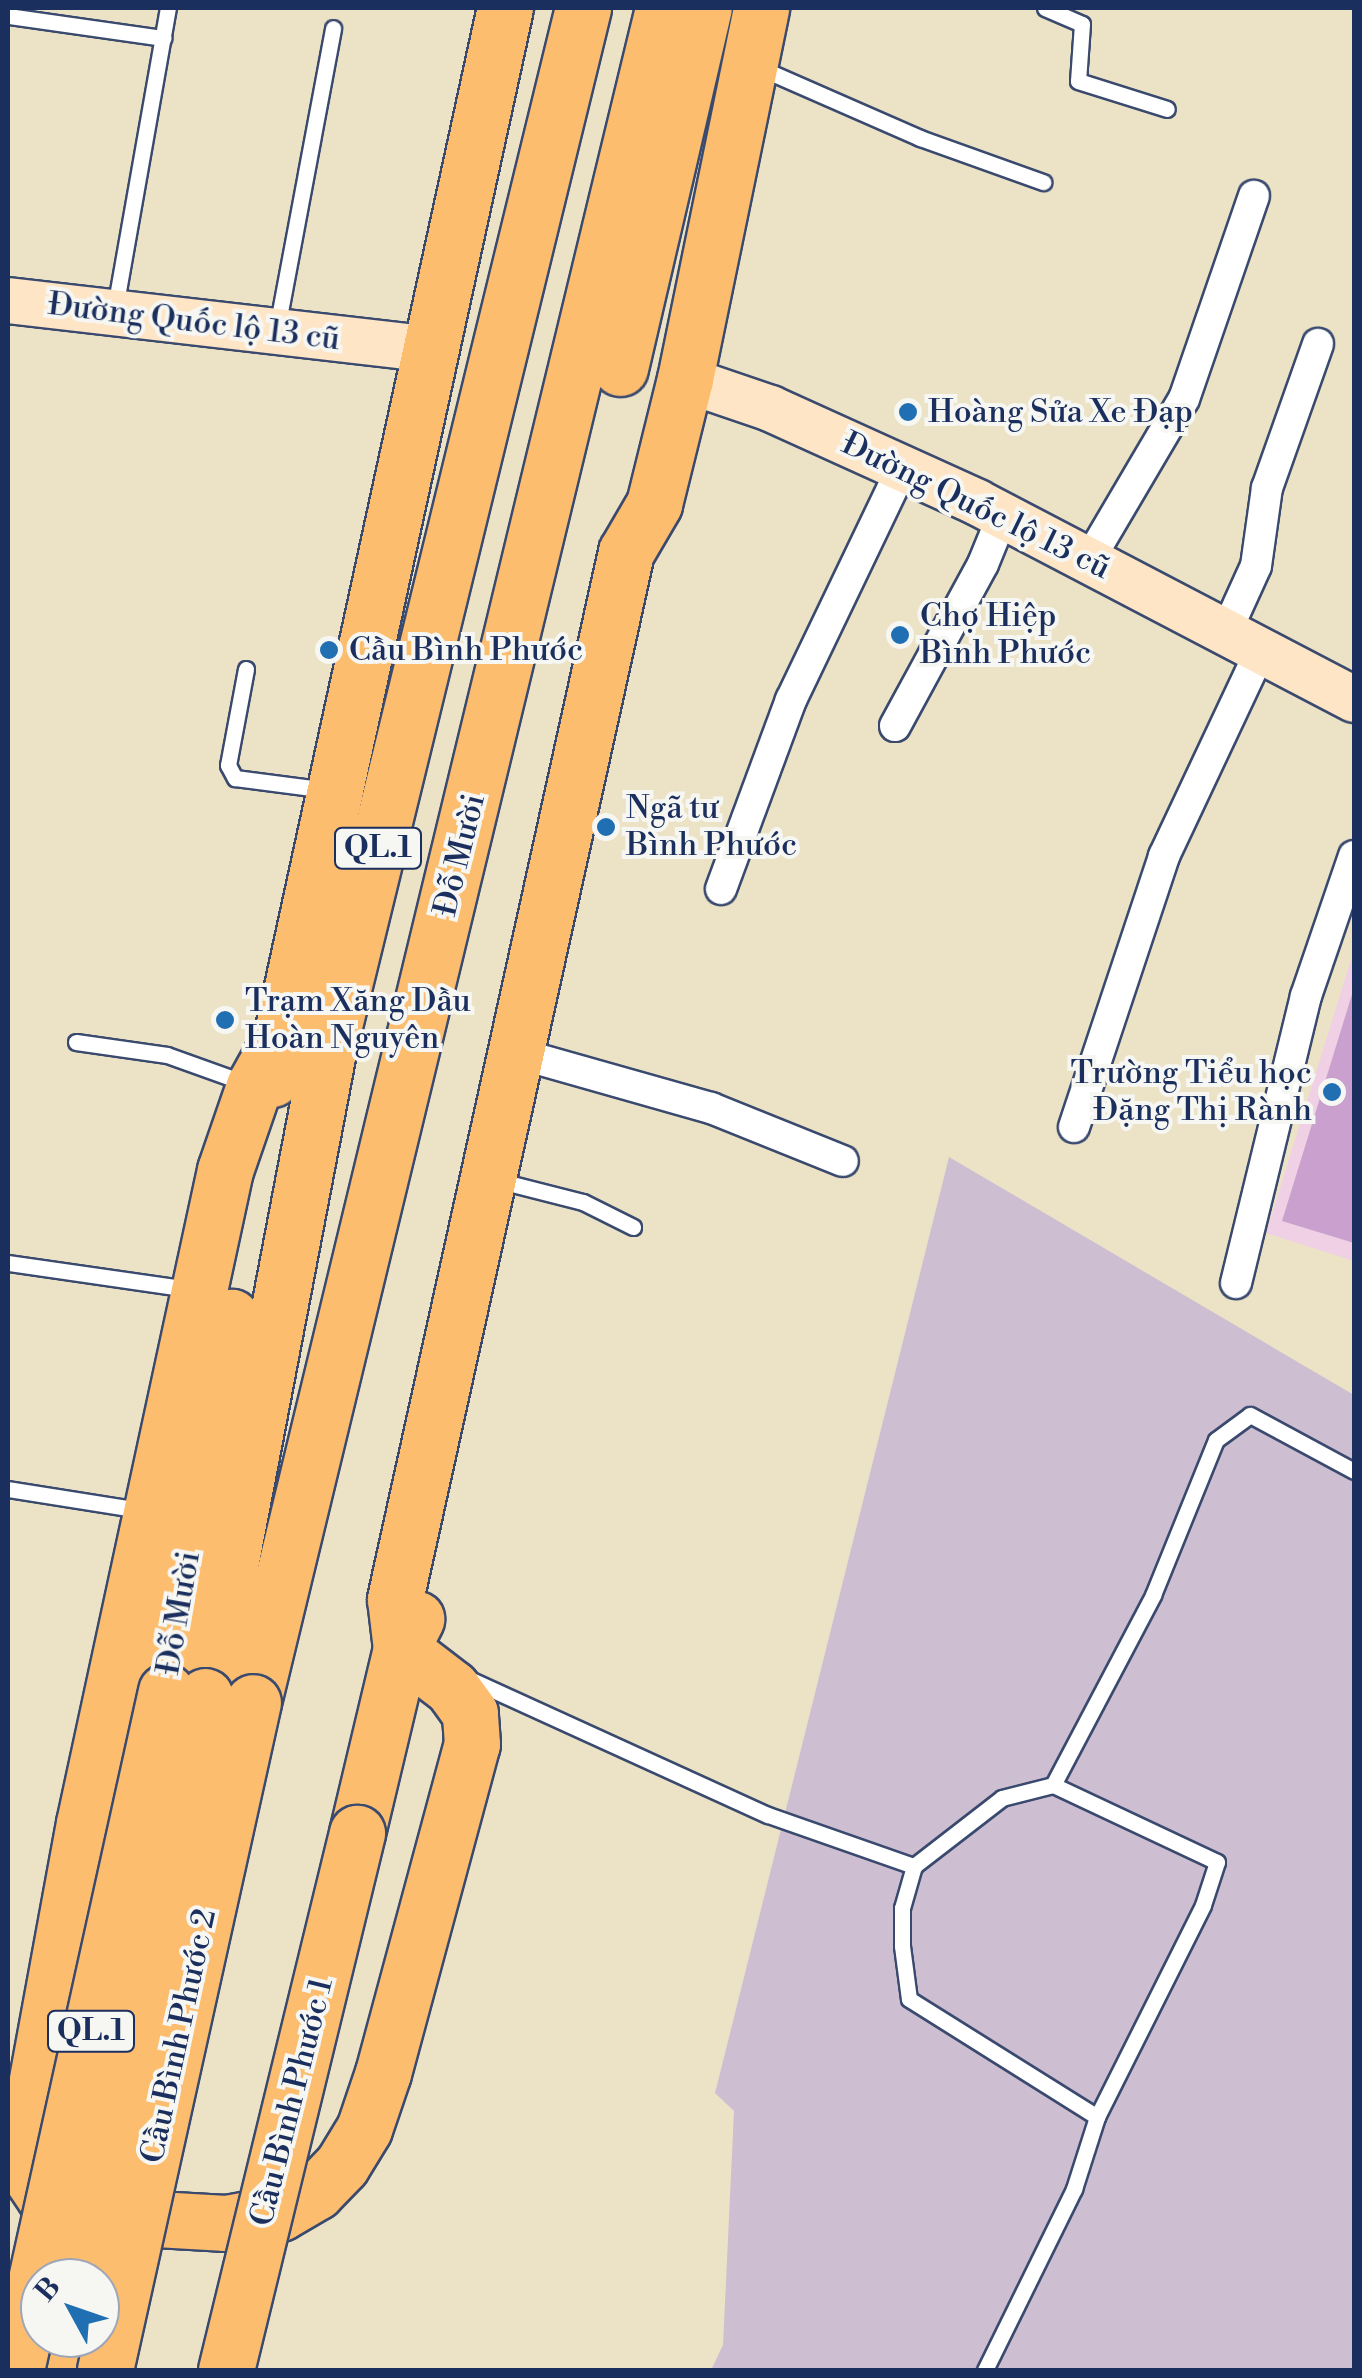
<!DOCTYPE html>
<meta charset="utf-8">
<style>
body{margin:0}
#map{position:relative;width:1362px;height:2378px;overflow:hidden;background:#ece3c6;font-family:"Libre Bodoni",serif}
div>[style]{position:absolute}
.built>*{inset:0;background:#f0d0e5}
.industrial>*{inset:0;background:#cebed2}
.building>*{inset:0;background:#c9a0ce}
.roads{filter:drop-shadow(2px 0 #3a4a6e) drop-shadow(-2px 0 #3a4a6e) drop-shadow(0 2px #3a4a6e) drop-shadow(0 -2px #3a4a6e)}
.lane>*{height:15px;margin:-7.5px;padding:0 7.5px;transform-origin:7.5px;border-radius:7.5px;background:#fff}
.street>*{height:30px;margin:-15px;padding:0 15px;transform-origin:15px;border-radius:15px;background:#fff}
.secondary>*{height:45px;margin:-22.5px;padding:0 22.5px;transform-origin:22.5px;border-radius:22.5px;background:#fee5c5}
.highway>*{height:55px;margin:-27.5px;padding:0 27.5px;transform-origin:27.5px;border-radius:27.5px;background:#fcbd6f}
.bridges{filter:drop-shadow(2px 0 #3a4a6e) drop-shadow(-2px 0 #3a4a6e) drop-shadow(0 2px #3a4a6e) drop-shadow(0 -2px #3a4a6e)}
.highway-bridge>*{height:55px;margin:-27.5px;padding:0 27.5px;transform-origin:27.5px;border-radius:27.5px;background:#fcbd6f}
.dots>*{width:28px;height:28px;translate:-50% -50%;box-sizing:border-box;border:5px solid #f6f6f2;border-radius:50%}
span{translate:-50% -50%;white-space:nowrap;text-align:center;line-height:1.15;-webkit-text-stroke:8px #f6f6f2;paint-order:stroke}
.shield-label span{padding:2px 8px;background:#f6f6f2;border:2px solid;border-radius:8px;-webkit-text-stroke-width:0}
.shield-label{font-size:30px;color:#1b2f5e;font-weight:700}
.street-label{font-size:32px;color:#1b2f5e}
.poi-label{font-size:32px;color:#1b2f5e}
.left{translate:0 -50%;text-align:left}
.right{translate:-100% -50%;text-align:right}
.frame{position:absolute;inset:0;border:10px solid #1b2f5e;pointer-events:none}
.north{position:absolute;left:20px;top:2258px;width:100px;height:100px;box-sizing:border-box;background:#f6f6f2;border:2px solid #9ea6b7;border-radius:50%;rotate:310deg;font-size:28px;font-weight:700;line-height:40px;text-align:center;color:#1b2f5e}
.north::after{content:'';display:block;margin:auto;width:35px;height:45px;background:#1f6fb2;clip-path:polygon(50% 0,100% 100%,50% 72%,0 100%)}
</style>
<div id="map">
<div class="built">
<div style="clip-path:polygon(1354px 950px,1354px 1261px,1266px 1233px)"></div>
</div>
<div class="industrial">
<div style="clip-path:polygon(949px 1157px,1354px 1395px,1354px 2370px,711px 2370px,723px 2345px,734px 2111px,715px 2093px)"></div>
</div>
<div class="building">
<div style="clip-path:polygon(1354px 988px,1352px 1183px,1354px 1243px,1282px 1221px)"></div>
</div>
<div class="roads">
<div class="lane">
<div style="left:1045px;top:8px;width:40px;rotate:23.4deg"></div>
<div style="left:1082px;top:24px;width:57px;rotate:94deg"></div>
<div style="left:1078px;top:81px;width:93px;rotate:17.5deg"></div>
<div style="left:8px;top:16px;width:157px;rotate:8.1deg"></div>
<div style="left:760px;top:68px;width:175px;rotate:23.6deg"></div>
<div style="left:920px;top:138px;width:131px;rotate:19.7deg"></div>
<div style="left:115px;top:308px;width:305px;rotate:-80deg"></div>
<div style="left:277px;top:328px;width:305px;rotate:-79.4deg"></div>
<div style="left:246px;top:669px;width:98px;rotate:100.6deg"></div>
<div style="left:228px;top:765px;width:15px;rotate:62deg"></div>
<div style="left:235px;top:778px;width:93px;rotate:7.4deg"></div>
<div style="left:76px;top:1042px;width:92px;rotate:8.1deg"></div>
<div style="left:167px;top:1055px;width:83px;rotate:19.7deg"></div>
<div style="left:512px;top:1184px;width:73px;rotate:14.2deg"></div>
<div style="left:583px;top:1202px;width:56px;rotate:26.6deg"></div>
<div style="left:8px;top:1263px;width:182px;rotate:8.2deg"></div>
<div style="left:8px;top:1489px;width:135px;rotate:9deg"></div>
<div style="left:469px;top:1679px;width:328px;rotate:24.5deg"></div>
<div style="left:768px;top:1815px;width:155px;rotate:19.3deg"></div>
<div style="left:1053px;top:1785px;width:215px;rotate:-62.2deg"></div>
<div style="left:1153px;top:1595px;width:167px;rotate:-67.9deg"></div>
<div style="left:1216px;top:1440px;width:42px;rotate:-36.3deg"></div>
<div style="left:1250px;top:1415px;width:118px;rotate:28.3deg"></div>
<div style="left:985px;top:2370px;width:202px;rotate:-63.8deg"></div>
<div style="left:1074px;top:2189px;width:76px;rotate:-72.3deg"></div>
<div style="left:1097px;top:2117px;width:237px;rotate:-63.4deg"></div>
<div style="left:1203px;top:1905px;width:45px;rotate:-72deg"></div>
<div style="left:1217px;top:1862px;width:181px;rotate:-154.8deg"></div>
<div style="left:1053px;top:1785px;width:53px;rotate:165.7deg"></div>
<div style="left:1002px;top:1798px;width:111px;rotate:142.3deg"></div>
<div style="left:914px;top:1866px;width:44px;rotate:105.9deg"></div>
<div style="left:902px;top:1908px;width:38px;rotate:90deg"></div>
<div style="left:902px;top:1946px;width:53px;rotate:82.5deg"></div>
<div style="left:909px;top:1999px;width:222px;rotate:32.1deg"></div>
</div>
<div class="street">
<div style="left:1089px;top:560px;width:187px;rotate:-59.5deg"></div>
<div style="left:1184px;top:399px;width:215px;rotate:-71deg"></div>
<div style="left:1226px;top:632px;width:72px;rotate:-65.6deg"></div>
<div style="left:1256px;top:566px;width:79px;rotate:-82deg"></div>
<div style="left:1267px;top:488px;width:153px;rotate:-70.5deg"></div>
<div style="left:895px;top:726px;width:184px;rotate:-61.5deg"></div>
<div style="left:983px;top:564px;width:53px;rotate:-67.8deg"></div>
<div style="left:721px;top:889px;width:202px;rotate:-69.7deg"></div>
<div style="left:791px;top:700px;width:257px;rotate:-64.4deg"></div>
<div style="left:541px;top:1060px;width:177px;rotate:15.8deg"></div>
<div style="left:711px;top:1108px;width:142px;rotate:21.9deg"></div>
<div style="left:1074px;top:1127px;width:286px;rotate:-71.6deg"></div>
<div style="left:1164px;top:856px;width:228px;rotate:-64.8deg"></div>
<div style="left:1236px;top:1283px;width:295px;rotate:-76.3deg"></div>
<div style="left:1306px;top:996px;width:148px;rotate:-71.1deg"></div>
</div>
<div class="secondary">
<div style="left:8px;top:300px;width:421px;rotate:6.6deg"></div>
<div style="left:685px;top:379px;width:90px;rotate:18.8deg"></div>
<div style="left:770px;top:408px;width:227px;rotate:24.4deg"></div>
<div style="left:977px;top:502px;width:425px;rotate:27.6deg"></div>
</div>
<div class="highway">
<div style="left:620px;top:368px;width:370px;rotate:-76.9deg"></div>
<div style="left:278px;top:1043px;width:49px;rotate:119.2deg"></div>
<div style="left:254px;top:1086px;width:89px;rotate:109deg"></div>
<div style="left:225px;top:1170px;width:668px;rotate:102.18deg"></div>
<div style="left:84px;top:1823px;width:311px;rotate:100.4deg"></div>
<div style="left:28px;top:2129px;width:42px;rotate:91.4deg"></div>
<div style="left:27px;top:2171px;width:32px;rotate:56deg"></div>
<div style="left:45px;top:2198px;width:45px;rotate:22deg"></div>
<div style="left:87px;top:2215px;width:139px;rotate:3.3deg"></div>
<div style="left:226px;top:2223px;width:55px;rotate:-10.5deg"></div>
<div style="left:280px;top:2213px;width:42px;rotate:-30.3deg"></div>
<div style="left:316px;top:2192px;width:37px;rotate:-46deg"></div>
<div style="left:342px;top:2165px;width:42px;rotate:-58.6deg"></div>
<div style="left:364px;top:2129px;width:59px;rotate:-71.3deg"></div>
<div style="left:383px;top:2073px;width:341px;rotate:-74.9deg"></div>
<div style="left:472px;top:1744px;width:31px;rotate:-94deg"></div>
<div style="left:470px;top:1713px;width:31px;rotate:-126deg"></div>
<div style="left:452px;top:1688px;width:64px;rotate:-142.6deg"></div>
<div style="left:272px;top:1079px;width:1096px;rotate:-77.73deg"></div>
<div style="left:401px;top:1649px;width:50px;rotate:-96.8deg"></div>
<div style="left:395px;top:1599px;width:1072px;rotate:-77.56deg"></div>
<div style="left:626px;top:552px;width:56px;rotate:-59.7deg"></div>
<div style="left:654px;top:504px;width:129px;rotate:-76.1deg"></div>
<div style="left:685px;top:379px;width:379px;rotate:-78.4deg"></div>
<div style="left:166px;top:1691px;width:380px;rotate:-80.1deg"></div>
<div style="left:205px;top:1696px;width:662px;rotate:-79.2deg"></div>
<div style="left:329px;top:1046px;width:1069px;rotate:-76.25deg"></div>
<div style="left:253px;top:1702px;width:1743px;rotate:-76.39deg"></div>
<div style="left:357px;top:1833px;width:189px;rotate:-76.6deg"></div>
<div style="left:401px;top:1649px;width:34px;rotate:-63deg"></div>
<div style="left:55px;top:2370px;width:33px;rotate:-78deg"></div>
</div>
</div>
<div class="bridges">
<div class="highway-bridge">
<div style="left:76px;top:2278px;width:596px;rotate:-77.5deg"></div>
<div style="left:16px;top:2370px;width:695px;rotate:-77.54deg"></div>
<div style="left:105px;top:2370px;width:684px;rotate:-77.51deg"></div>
<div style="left:226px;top:2370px;width:553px;rotate:-76.29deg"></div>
</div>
</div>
<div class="dots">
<div style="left:908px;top:412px;background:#1f6fb2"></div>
<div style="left:900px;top:635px;background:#1f6fb2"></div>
<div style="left:329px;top:650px;background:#1f6fb2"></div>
<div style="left:606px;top:827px;background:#1f6fb2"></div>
<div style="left:225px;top:1020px;background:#1f6fb2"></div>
<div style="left:1332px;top:1092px;background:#1f6fb2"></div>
</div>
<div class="shield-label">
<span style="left:378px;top:848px">QL.1</span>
<span style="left:91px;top:2031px">QL.1</span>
</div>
<div class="street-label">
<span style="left:194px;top:322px;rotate:7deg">Đường Quốc lộ 13 cũ</span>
<span style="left:976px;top:506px;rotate:26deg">Đường Quốc lộ 13 cũ</span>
<span style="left:460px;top:855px;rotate:-76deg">Đỗ Mười</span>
<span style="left:179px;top:1613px;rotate:-80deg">Đỗ Mười</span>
<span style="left:179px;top:2036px;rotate:-78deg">Cầu Bình Phước 2</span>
<span style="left:292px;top:2102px;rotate:-76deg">Cầu Bình Phước 1</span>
</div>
<div class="poi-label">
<span class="left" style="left:928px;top:412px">Hoàng Sửa Xe Đạp</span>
<span class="left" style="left:920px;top:635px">Chợ Hiệp<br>Bình Phước</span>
<span class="left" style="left:349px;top:650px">Cầu Bình Phước</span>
<span class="left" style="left:626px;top:827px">Ngã tư<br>Bình Phước</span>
<span class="left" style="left:245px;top:1020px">Trạm Xăng Dầu<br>Hoàn Nguyên</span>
<span class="right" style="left:1312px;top:1092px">Trường Tiểu học<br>Đặng Thị Rành</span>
</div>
<div class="frame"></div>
<div class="north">B</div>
</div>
